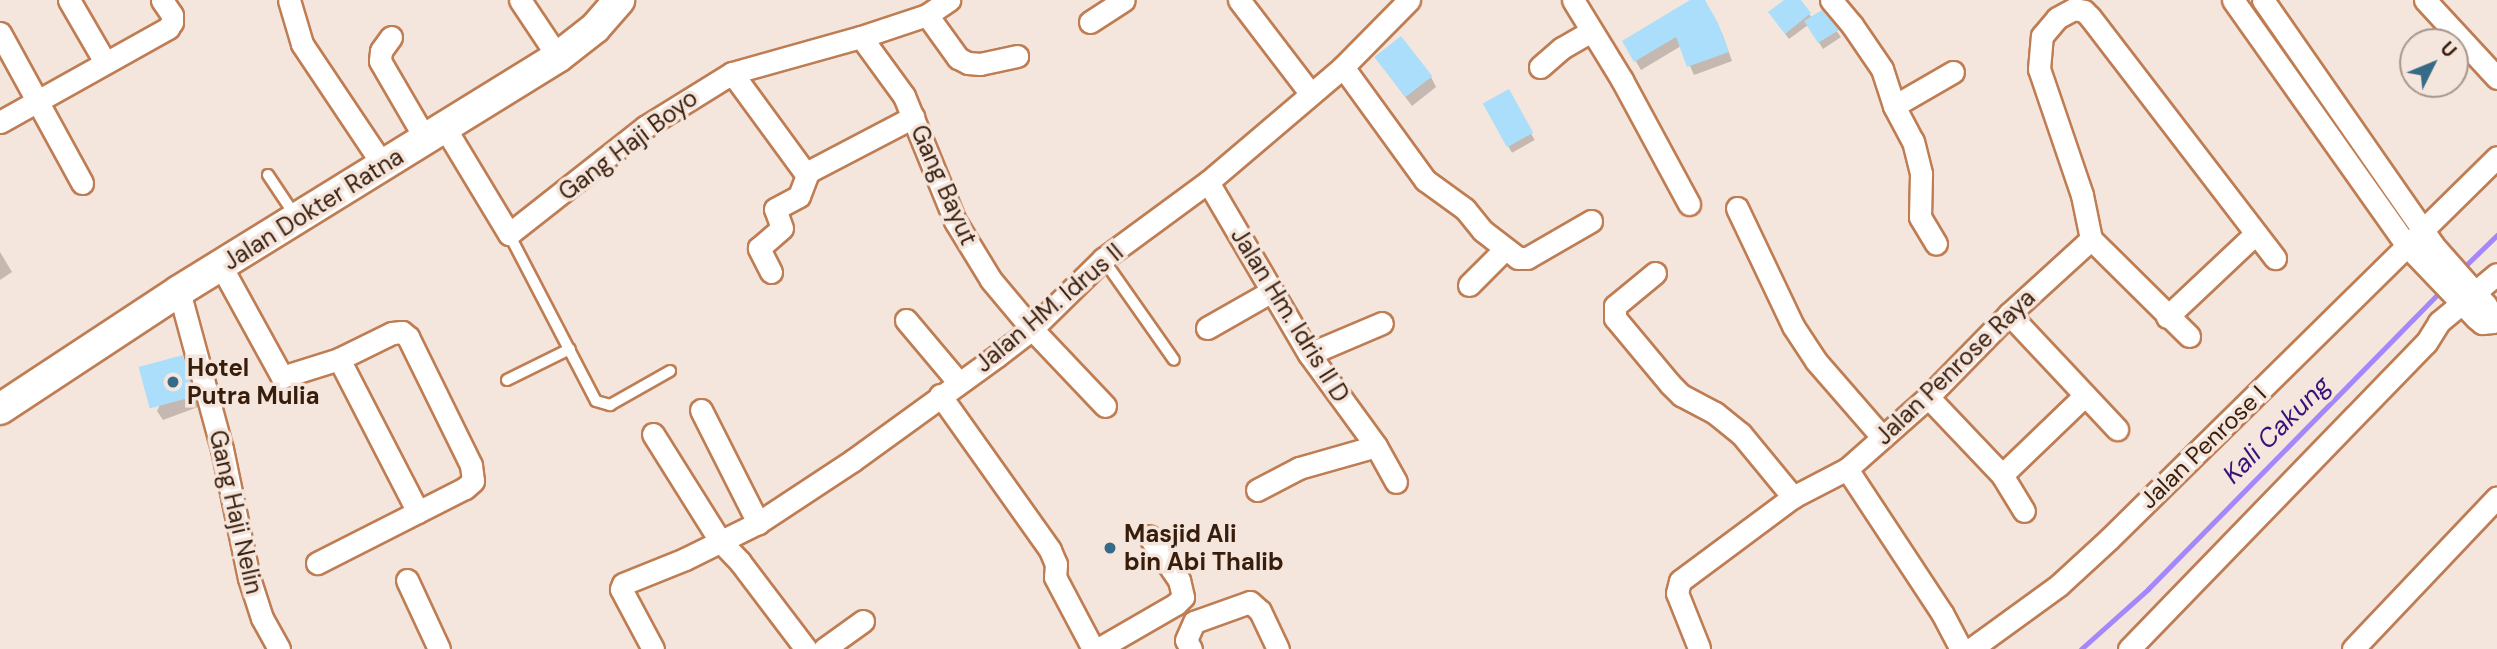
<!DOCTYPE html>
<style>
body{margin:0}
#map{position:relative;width:2497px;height:649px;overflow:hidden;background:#f5e6dd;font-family:"DM Sans",sans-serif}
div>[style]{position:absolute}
.shadow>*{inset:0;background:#0003;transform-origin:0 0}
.stream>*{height:5px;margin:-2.5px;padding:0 2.5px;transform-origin:2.5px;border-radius:2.5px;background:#a387fb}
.building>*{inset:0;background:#aadefa;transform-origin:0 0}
.roads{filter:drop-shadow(2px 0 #bf7d53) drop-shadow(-2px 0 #bf7d53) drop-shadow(0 2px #bf7d53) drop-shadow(0 -2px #bf7d53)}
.lane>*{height:10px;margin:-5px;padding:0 5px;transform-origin:5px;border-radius:5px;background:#fff}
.street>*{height:21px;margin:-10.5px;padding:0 10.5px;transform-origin:10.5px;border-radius:10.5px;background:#fff}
.secondary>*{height:30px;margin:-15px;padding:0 15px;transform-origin:15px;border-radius:15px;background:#fff}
.dots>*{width:19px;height:19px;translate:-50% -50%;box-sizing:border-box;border:4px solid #f5e6dd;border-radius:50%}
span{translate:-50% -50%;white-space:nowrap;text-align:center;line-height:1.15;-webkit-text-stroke:7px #f5e6dd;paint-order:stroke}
.street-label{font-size:24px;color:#381d0b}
.poi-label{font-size:24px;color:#381d0b;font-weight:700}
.left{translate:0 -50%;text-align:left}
.water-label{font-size:26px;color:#391178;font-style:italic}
.north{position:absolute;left:2399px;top:28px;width:70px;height:70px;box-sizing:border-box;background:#f5e6dd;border:2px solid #a99689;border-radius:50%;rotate:47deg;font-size:19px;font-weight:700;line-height:28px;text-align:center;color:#381d0b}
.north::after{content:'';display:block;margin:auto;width:24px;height:32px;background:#356b87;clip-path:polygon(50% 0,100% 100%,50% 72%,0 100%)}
</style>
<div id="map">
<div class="shadow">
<div style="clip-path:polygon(1693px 0,1703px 0,1722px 33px,1732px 61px,1694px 75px,1681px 46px,1641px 70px,1624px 41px)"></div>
<div style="clip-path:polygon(1787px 0,1799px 0,1812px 18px,1822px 12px,1841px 37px,1823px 49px,1808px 25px,1789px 39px,1774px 19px)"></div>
<div style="clip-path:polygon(1376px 58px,1431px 77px,1436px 87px,1412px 106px)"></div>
<div style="left:1508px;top:92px;width:55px;height:26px;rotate:61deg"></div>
<div style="clip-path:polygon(0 252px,12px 272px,0 280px)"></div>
<div style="clip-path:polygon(182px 358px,198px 407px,163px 420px,157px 411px)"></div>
</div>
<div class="stream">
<div style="left:2462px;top:269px;width:49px;rotate:-44.2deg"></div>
<div style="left:2081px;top:649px;width:90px;rotate:-41.8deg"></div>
<div style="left:2148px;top:589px;width:418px;rotate:-45.5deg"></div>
</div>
<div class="building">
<div style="clip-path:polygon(1690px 0,1705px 0,1718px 23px,1729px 52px,1687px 67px,1676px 37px,1634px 62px,1622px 41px)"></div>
<div style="clip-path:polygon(1784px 0,1801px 0,1811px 13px,1785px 34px,1768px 12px)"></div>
<div style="clip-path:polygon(1822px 10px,1839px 30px,1818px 43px,1804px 21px)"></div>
<div style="left:1401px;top:36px;width:51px;height:34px;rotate:52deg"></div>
<div style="left:1509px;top:89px;width:50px;height:30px;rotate:61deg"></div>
<div style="left:183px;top:355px;width:43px;height:46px;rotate:75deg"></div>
</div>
<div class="roads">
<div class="lane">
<div style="left:268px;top:175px;width:50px;rotate:56.3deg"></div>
<div style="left:509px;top:234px;width:188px;rotate:62.5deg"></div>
<div style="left:596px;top:401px;width:15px;rotate:16deg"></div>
<div style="left:610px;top:405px;width:69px;rotate:-29.5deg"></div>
<div style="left:1103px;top:259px;width:123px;rotate:54.9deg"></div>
<div style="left:507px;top:380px;width:70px;rotate:-26.2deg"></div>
</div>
<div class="street">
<div style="left:69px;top:0;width:72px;rotate:59.9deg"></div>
<div style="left:289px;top:0;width:46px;rotate:73.5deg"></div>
<div style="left:302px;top:44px;width:146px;rotate:56.2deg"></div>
<div style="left:520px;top:0;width:69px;rotate:56.3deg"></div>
<div style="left:1239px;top:0;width:117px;rotate:52.6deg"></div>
<div style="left:1573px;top:0;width:94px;rotate:58.5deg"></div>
<div style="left:1622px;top:80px;width:141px;rotate:61.6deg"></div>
<div style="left:1831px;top:0;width:33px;rotate:50deg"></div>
<div style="left:1852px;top:25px;width:53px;rotate:55.7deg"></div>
<div style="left:1882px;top:69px;width:39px;rotate:72deg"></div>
<div style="left:1894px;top:106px;width:40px;rotate:62deg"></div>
<div style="left:1913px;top:141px;width:34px;rotate:76deg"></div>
<div style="left:1921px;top:174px;width:43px;rotate:91.3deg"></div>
<div style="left:1920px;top:217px;width:31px;rotate:59deg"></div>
<div style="left:2233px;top:0;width:301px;rotate:54.7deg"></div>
<div style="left:2407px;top:246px;width:100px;rotate:46.2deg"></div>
<div style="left:2476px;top:318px;width:8px;rotate:40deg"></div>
<div style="left:2482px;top:323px;width:11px;rotate:-5deg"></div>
<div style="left:2263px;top:0;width:298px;rotate:55.2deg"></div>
<div style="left:2433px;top:245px;width:80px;rotate:48.5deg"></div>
<div style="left:2486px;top:305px;width:18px;rotate:68deg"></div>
<div style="left:2425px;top:0;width:106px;rotate:47.3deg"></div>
<div style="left:2074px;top:9px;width:10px;rotate:11deg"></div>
<div style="left:2084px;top:11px;width:8px;rotate:45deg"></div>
<div style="left:2090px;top:17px;width:304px;rotate:52.5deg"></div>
<div style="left:927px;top:15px;width:53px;rotate:54.2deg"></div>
<div style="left:958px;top:58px;width:11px;rotate:27deg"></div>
<div style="left:968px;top:63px;width:12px;rotate:5deg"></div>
<div style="left:980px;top:64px;width:38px;rotate:-12deg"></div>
<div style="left:1090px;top:22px;width:40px;rotate:-32.9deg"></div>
<div style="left:0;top:33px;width:171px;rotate:61.3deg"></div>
<div style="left:391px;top:37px;width:17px;rotate:126deg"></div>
<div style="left:381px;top:51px;width:10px;rotate:96deg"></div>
<div style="left:380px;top:61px;width:91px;rotate:59.8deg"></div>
<div style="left:861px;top:37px;width:73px;rotate:53.9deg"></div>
<div style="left:904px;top:96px;width:135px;rotate:67.8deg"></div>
<div style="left:955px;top:221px;width:69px;rotate:58.6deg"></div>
<div style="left:991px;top:280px;width:64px;rotate:50.1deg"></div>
<div style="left:1032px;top:329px;width:106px;rotate:46.5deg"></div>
<div style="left:1343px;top:67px;width:140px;rotate:54deg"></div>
<div style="left:1425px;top:180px;width:49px;rotate:35.9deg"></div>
<div style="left:1465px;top:209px;width:28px;rotate:51deg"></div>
<div style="left:1483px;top:231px;width:44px;rotate:37.6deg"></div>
<div style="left:1518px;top:258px;width:9px"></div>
<div style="left:1527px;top:258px;width:74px;rotate:-30deg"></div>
<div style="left:1540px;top:67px;width:29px;rotate:-41deg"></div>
<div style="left:1562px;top:48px;width:32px;rotate:-30deg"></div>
<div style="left:732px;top:73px;width:125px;rotate:53.8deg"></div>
<div style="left:1894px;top:106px;width:68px;rotate:-30deg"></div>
<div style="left:0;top:122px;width:193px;rotate:-29.2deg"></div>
<div style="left:168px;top:28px;width:7px;rotate:-56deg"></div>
<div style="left:172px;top:22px;width:7px;rotate:-90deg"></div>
<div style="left:172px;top:15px;width:18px;rotate:-124deg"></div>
<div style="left:445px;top:128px;width:124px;rotate:58.9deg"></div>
<div style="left:509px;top:234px;width:173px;rotate:-38.2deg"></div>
<div style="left:645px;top:127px;width:102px;rotate:-31.8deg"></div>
<div style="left:732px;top:73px;width:134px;rotate:-15.6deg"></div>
<div style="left:861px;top:37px;width:70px;rotate:-18.4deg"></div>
<div style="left:927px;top:15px;width:27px;rotate:-34deg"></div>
<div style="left:1208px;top:182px;width:199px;rotate:59.6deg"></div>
<div style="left:1309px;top:354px;width:114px;rotate:53.9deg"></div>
<div style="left:1376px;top:446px;width:41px;rotate:60.9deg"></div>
<div style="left:1737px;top:208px;width:131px;rotate:64.6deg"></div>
<div style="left:1793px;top:326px;width:42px;rotate:56.7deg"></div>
<div style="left:1816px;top:361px;width:101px;rotate:49deg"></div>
<div style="left:2091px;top:239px;width:138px;rotate:44.7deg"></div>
<div style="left:221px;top:266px;width:127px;rotate:61.2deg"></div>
<div style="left:282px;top:377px;width:60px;rotate:-17.5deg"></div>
<div style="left:339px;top:359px;width:59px;rotate:-26.1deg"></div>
<div style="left:392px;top:333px;width:10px;rotate:-6deg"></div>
<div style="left:402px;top:332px;width:8px;rotate:40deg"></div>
<div style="left:408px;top:337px;width:143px;rotate:63.8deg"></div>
<div style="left:471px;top:465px;width:16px;rotate:83deg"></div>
<div style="left:473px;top:481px;width:11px;rotate:139deg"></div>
<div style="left:465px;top:488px;width:166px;rotate:153.1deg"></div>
<div style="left:771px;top:272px;width:27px;rotate:-117deg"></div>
<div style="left:759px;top:248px;width:30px;rotate:-41deg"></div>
<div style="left:782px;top:228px;width:20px;rotate:-110deg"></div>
<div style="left:775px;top:209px;width:27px;rotate:-28deg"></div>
<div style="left:799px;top:196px;width:26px;rotate:-69deg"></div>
<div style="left:808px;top:172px;width:119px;rotate:-27.6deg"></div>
<div style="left:1655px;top:273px;width:52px;rotate:140.5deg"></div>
<div style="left:1615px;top:306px;width:12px;rotate:90deg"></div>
<div style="left:1615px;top:318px;width:86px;rotate:50.2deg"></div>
<div style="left:1670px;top:384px;width:16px;rotate:45deg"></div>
<div style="left:1681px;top:395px;width:38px;rotate:28deg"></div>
<div style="left:1715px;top:413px;width:33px;rotate:39deg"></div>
<div style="left:1741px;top:434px;width:82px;rotate:50.5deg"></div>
<div style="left:1469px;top:285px;width:51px;rotate:-45deg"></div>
<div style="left:179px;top:291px;width:164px;rotate:74.8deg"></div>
<div style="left:222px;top:449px;width:132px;rotate:78.2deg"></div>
<div style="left:249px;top:578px;width:42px;rotate:72deg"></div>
<div style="left:262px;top:618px;width:35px;rotate:61deg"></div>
<div style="left:2009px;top:314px;width:158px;rotate:46.8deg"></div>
<div style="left:2167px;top:317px;width:122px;rotate:-43.3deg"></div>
<div style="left:906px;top:320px;width:82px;rotate:49.9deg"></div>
<div style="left:1207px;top:328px;width:75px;rotate:-29.6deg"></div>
<div style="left:1309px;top:354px;width:79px;rotate:-23deg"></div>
<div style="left:339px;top:359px;width:172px;rotate:62.7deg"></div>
<div style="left:940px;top:395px;width:190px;rotate:54.6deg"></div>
<div style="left:1050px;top:550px;width:15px;rotate:67deg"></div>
<div style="left:1056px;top:564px;width:13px;rotate:94deg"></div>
<div style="left:1055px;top:577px;width:79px;rotate:62.1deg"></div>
<div style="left:1092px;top:647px;width:6px;rotate:18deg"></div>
<div style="left:1098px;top:649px;width:90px;rotate:-30deg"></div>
<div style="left:1176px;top:604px;width:10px;rotate:-45deg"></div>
<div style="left:1183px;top:597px;width:17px;rotate:-103deg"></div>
<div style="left:1179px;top:580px;width:53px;rotate:-124.3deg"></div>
<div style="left:1928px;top:397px;width:108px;rotate:46.5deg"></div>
<div style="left:2002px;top:475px;width:42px;rotate:58.6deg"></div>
<div style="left:701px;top:410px;width:127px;rotate:63.2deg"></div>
<div style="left:653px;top:434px;width:126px;rotate:57.9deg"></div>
<div style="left:720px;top:541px;width:29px;rotate:46deg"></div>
<div style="left:740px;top:562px;width:109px;rotate:52.8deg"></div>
<div style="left:1847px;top:469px;width:173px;rotate:56.6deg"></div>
<div style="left:1942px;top:613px;width:41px;rotate:62.2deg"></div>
<div style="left:2002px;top:475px;width:114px;rotate:-43.9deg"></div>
<div style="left:1257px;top:490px;width:47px;rotate:-27.6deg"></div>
<div style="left:1299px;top:468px;width:80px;rotate:-15.9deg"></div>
<div style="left:407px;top:580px;width:76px;rotate:65.1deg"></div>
<div style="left:1699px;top:648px;width:59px;rotate:-111.8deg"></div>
<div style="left:1677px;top:593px;width:12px;rotate:-76deg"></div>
<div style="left:1680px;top:581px;width:141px;rotate:-36.6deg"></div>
<div style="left:1793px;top:497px;width:61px;rotate:-27.4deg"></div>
<div style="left:1847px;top:469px;width:108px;rotate:-41.6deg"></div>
<div style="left:1928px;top:397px;width:116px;rotate:-45.7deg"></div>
<div style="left:2009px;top:314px;width:111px;rotate:-42.4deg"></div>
<div style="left:2091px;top:239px;width:45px;rotate:-101.6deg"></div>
<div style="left:2082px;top:195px;width:133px;rotate:-108.8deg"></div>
<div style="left:2039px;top:69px;width:33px;rotate:-85deg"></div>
<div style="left:2042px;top:36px;width:23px;rotate:-50deg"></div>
<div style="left:2057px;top:18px;width:19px;rotate:-28deg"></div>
<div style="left:653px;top:649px;width:68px;rotate:-118.1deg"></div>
<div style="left:621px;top:589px;width:5px;rotate:-68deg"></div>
<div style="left:623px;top:584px;width:67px;rotate:-22deg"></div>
<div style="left:685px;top:559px;width:81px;rotate:-26.3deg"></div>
<div style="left:758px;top:523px;width:113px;rotate:-33.4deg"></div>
<div style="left:852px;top:461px;width:179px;rotate:-35.9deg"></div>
<div style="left:997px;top:356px;width:44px;rotate:-37.6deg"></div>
<div style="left:1032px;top:329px;width:100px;rotate:-44.6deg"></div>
<div style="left:1103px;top:259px;width:130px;rotate:-36.3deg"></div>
<div style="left:1208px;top:182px;width:177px;rotate:-40.4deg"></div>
<div style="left:1343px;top:67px;width:94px;rotate:-45.4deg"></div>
<div style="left:824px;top:649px;width:48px;rotate:-35.7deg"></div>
<div style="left:1191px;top:649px;width:10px;rotate:-119deg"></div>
<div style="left:1186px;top:640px;width:20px;rotate:-66deg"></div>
<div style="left:1194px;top:622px;width:59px;rotate:-19.7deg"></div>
<div style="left:1250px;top:602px;width:13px;rotate:42deg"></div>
<div style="left:1260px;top:611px;width:42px;rotate:64.7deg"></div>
<div style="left:1971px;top:649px;width:109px;rotate:-36deg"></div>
<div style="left:2059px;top:585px;width:68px;rotate:-42.6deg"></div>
<div style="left:2109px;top:539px;width:544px;rotate:-44.55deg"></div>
<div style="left:2129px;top:649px;width:426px;rotate:-45.9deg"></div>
<div style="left:2426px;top:343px;width:25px;rotate:-58deg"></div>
<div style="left:2439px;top:322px;width:75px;rotate:-39.6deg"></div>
<div style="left:2353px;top:649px;width:209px;rotate:-46.5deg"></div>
</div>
<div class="secondary">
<div style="left:0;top:409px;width:214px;rotate:-33.4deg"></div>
<div style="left:179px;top:291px;width:445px;rotate:-31.7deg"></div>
<div style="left:558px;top:57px;width:47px;rotate:-38.1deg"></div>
<div style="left:595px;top:28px;width:37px;rotate:-49deg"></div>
</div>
</div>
<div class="dots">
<div style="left:173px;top:382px;background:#356b87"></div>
<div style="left:1110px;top:548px;background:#356b87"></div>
</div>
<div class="street-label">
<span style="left:628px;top:145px;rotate:-37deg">Gang Haji Boyo</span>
<span style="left:944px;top:185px;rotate:66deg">Gang Bayut</span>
<span style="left:313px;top:209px;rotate:-32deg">Jalan Dokter Ratna</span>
<span style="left:1049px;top:308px;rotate:-40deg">Jalan HM. Idrus II</span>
<span style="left:1290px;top:315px;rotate:58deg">Jalan Hm. Idris II D</span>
<span style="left:1955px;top:367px;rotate:-44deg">Jalan Penrose Raya</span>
<span style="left:2203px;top:447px;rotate:-44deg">Jalan Penrose I</span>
<span style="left:236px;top:512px;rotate:77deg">Gang Haji Nelin</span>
</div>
<div class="poi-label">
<span class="left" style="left:187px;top:382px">Hotel<br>Putra Mulia</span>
<span class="left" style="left:1124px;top:548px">Masjid Ali<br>bin Abi Thalib</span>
</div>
<div class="water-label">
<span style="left:2277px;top:430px;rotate:-45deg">Kali Cakung</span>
</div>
<div class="north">U</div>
</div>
